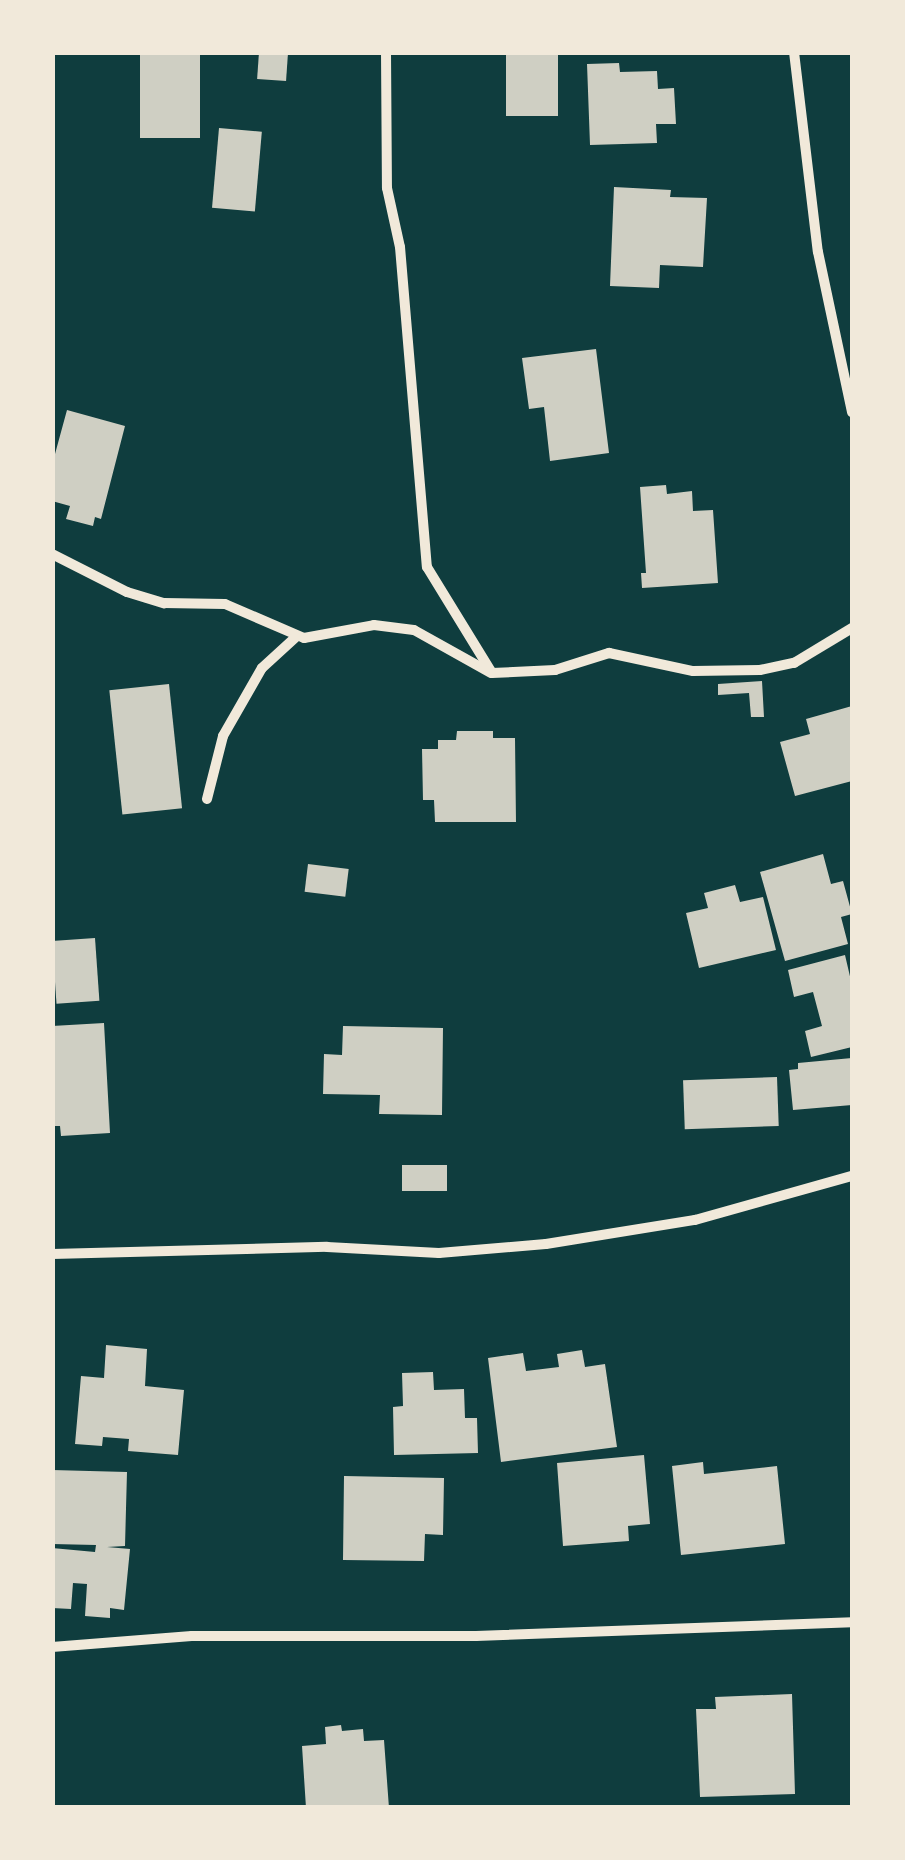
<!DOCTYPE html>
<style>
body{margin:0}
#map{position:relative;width:905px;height:1860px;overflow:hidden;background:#0f3d3e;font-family:"Zilla Slab",serif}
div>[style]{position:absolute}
.building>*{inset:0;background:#cfcfc3;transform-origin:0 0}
.minor>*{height:10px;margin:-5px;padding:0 5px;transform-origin:5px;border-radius:5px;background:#f1e9da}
span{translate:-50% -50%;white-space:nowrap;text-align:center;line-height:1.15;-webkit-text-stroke:10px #f1e9da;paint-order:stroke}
.frame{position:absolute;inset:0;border:55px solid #f1e9da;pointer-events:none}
</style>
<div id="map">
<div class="building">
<div style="left:140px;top:52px;width:60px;height:86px"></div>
<div style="left:259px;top:52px;width:29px;height:27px;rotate:4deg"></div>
<div style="left:506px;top:52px;width:52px;height:64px"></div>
<div style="clip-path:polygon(619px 63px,620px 72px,657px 71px,658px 89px,674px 88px,676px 124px,656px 124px,657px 143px,590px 145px,587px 64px)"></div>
<div style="left:219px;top:128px;width:43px;height:80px;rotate:5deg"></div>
<div style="clip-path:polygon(614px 187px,671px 190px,670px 197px,707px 198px,703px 267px,660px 265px,659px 288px,610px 286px)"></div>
<div style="clip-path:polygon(596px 349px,609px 453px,550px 461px,544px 407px,529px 409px,522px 358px)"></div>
<div style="clip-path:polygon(67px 410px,125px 426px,101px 519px,95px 517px,93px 526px,66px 519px,70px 506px,52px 501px,52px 465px)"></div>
<div style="clip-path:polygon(666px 485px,667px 494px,692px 491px,693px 511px,713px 510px,718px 583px,642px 588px,641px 573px,646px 573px,640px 487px)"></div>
<div style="clip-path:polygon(762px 681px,764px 717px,751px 717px,749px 693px,718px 695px,718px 684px)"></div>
<div style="left:169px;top:684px;width:125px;height:60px;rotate:84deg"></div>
<div style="clip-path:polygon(852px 706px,852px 781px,795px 796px,780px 742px,810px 734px,806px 719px)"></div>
<div style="clip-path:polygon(457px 731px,493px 731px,493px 738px,515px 738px,516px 822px,435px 822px,434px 800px,423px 800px,422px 749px,438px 749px,438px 740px,456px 740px)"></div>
<div style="clip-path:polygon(823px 854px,831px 884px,843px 881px,852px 914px,841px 917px,848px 944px,785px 961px,760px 872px)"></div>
<div style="left:308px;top:864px;width:41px;height:28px;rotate:7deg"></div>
<div style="clip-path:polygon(735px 885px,740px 902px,763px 897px,776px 950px,699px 968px,686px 913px,708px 908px,704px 893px)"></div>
<div style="left:95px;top:938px;width:63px;height:43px;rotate:86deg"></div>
<div style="clip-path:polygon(845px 955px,852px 985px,852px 1047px,811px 1057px,805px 1031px,822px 1026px,813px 992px,794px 997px,788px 970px)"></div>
<div style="clip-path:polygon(104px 1023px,110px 1133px,61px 1136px,60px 1126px,52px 1126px,52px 1026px)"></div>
<div style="clip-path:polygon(343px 1026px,443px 1028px,442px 1115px,379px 1114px,380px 1095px,323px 1094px,324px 1054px,342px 1055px)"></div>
<div style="clip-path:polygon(852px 1058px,852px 1105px,793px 1110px,789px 1070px,798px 1069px,798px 1063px)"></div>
<div style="left:777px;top:1077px;width:49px;height:94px;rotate:88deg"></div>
<div style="left:402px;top:1165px;width:45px;height:26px"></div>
<div style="clip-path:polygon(106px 1345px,147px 1349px,145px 1386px,184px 1390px,178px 1455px,128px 1451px,129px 1439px,103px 1437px,102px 1446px,75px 1444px,81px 1376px,104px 1378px)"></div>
<div style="clip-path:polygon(582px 1350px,585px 1367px,605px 1364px,617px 1447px,501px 1462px,488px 1358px,523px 1353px,526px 1371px,559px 1367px,557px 1354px)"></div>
<div style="clip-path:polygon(433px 1372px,434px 1390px,464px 1389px,465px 1418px,477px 1418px,478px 1453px,394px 1455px,393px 1407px,403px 1406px,402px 1373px)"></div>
<div style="clip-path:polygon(644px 1455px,650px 1524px,628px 1526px,629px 1541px,563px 1546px,557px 1463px)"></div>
<div style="clip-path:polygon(703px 1462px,704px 1474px,777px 1466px,785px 1544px,681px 1555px,672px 1466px)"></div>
<div style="clip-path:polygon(52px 1470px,127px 1472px,125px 1546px,107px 1547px,130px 1549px,124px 1610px,110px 1608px,110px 1618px,85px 1616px,87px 1584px,73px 1583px,71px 1609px,52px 1608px,52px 1548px,95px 1552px,96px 1545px,52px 1544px)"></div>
<div style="clip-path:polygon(344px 1476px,444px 1478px,443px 1535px,425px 1534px,424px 1561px,343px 1560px)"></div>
<div style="clip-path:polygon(792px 1694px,795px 1794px,700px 1797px,696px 1709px,716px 1709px,715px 1697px)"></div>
<div style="clip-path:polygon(341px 1725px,342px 1731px,363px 1729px,364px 1741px,384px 1740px,389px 1808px,306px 1808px,302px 1746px,326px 1744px,325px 1727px)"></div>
</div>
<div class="minor">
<div style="left:386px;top:52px;width:136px;rotate:89.6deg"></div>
<div style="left:387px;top:188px;width:60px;rotate:77.6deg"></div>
<div style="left:400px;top:247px;width:321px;rotate:85.2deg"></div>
<div style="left:427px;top:567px;width:124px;rotate:58.5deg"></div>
<div style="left:492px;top:673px;width:63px;rotate:-2.7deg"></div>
<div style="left:555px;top:670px;width:57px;rotate:-17.5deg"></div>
<div style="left:609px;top:653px;width:86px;rotate:12.1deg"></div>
<div style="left:693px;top:671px;width:67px;rotate:-0.9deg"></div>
<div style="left:760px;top:670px;width:35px;rotate:-12deg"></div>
<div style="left:794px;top:663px;width:68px;rotate:-31.1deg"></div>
<div style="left:794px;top:52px;width:201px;rotate:83.2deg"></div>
<div style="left:818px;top:252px;width:164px;rotate:78deg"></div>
<div style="left:52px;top:554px;width:84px;rotate:26.9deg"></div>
<div style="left:127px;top:592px;width:39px;rotate:17deg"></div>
<div style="left:164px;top:603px;width:61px;rotate:0.9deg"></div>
<div style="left:225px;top:604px;width:86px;rotate:23.3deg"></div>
<div style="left:304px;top:638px;width:71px;rotate:-10.5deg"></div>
<div style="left:374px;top:625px;width:40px;rotate:7.1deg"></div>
<div style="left:414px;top:630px;width:88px;rotate:29.2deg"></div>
<div style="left:207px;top:799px;width:65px;rotate:-75.7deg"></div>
<div style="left:223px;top:736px;width:78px;rotate:-60.2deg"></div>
<div style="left:262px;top:668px;width:47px;rotate:-42.4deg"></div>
<div style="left:52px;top:1254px;width:275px;rotate:-1.5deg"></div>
<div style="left:327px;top:1247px;width:112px;rotate:3.1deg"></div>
<div style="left:439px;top:1253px;width:107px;rotate:-4.8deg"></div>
<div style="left:546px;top:1244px;width:151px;rotate:-9.2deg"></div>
<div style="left:695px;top:1220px;width:163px;rotate:-15.7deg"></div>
<div style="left:52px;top:1647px;width:140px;rotate:-4.5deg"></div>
<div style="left:192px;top:1636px;width:284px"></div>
<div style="left:476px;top:1636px;width:376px;rotate:-2.1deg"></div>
</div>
<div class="frame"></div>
</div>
